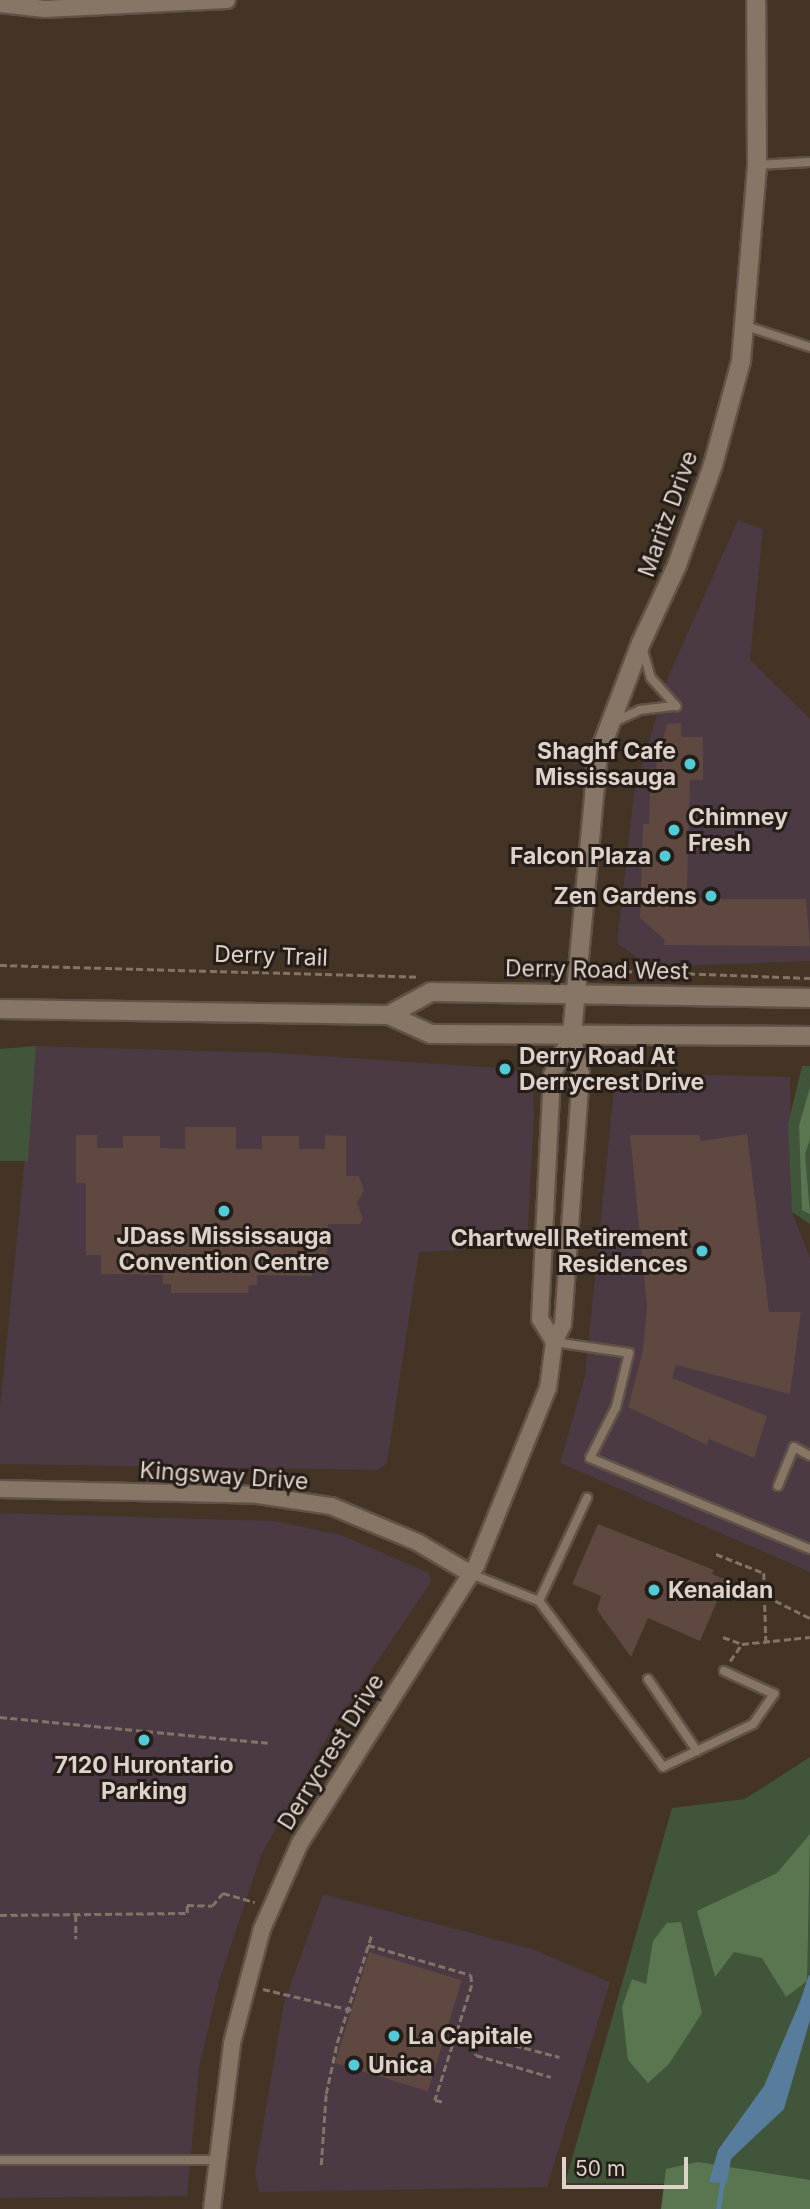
<!DOCTYPE html>
<style>
body{margin:0}
#map{position:relative;width:810px;height:2209px;overflow:hidden;background:#443425;font-family:Inter,sans-serif}
div>[style]{position:absolute}
.commercial>*{inset:0;background:#4b3944}
.green>*{inset:0;background:#405539}
.forest>*{inset:0;background:#5a7651}
.water>*{inset:0;background:#587c9c}
.stream>*{height:5px;margin:-2.5px;padding:0 2.5px;transform-origin:2.5px;border-radius:2.5px;background:#587c9c}
.building>*{inset:0;background:#5e4840;transform-origin:0 0}
.path>*{height:2.5px;margin-top:-1.25px;transform-origin:0;background:repeating-linear-gradient(90deg,#827467 0 7px,transparent 0 10.5px)}
.roads{filter:drop-shadow(2px 0 #605246) drop-shadow(-2px 0 #605246) drop-shadow(0 2px #605246) drop-shadow(0 -2px #605246)}
.service>*{height:8px;margin:-4px;padding:0 4px;transform-origin:4px;border-radius:4px;background:#877565}
.minor>*{height:16px;margin:-8px;padding:0 8px;transform-origin:8px;border-radius:8px;background:#877565}
.tertiary>*{height:18px;margin:-9px;padding:0 9px;transform-origin:9px;border-radius:9px;background:#877565}
.secondary>*{height:18px;margin:-9px;padding:0 9px;transform-origin:9px;border-radius:9px;background:#877565}
.dots>*{width:19px;height:19px;translate:-50% -50%;box-sizing:border-box;border:4px solid #251d17;border-radius:50%}
span{translate:-50% -50%;white-space:nowrap;text-align:center;line-height:1.15;-webkit-text-stroke:6px #251d17;paint-order:stroke}
.street-label{font-size:23px;color:#ded3ca}
.poi-label{font-size:23px;color:#ded3ca;font-weight:700}
.right{translate:-100% -50%;text-align:right}
.left{translate:0 -50%;text-align:left}
.scale{position:absolute;left:562px;top:2157px;width:126px;height:32px;box-sizing:border-box;border:4px solid #ded3ca;border-top:0;padding-left:9px;font-size:21px;line-height:24px;white-space:nowrap;color:#ded3ca;-webkit-text-stroke:5px #251d17;paint-order:stroke}
</style>
<div id="map">
<div class="commercial">
<div style="clip-path:polygon(738px 520px,763px 529px,750px 660px,810px 719px,810px 961px,651px 967px,617px 943px,634px 793px,668px 677px)"></div>
<div style="clip-path:polygon(36px 1046px,277px 1053px,513px 1069px,525px 1079px,533px 1092px,534px 1113px,527px 1246px,419px 1252px,387px 1463px,379px 1470px,0 1464px,0 1409px)"></div>
<div style="clip-path:polygon(632px 1073px,790px 1077px,792px 1212px,810px 1258px,810px 1572px,560px 1463px,585px 1376px,614px 1089px)"></div>
<div style="clip-path:polygon(0 1513px,275px 1521px,341px 1535px,429px 1573px,431px 1582px,334px 1725px,261px 1855px,220px 1978px,199px 2068px,187px 2196px,0 2198px)"></div>
<div style="clip-path:polygon(323px 1894px,532px 1949px,610px 1982px,547px 2187px,259px 2192px,255px 2172px,284px 2003px)"></div>
</div>
<div class="green">
<div style="clip-path:polygon(36px 1046px,28px 1161px,0 1161px,0 1049px)"></div>
<div style="clip-path:polygon(802px 1066px,810px 1066px,810px 1224px,792px 1212px,788px 1124px)"></div>
<div style="clip-path:polygon(810px 1757px,810px 2185px,565px 2183px,672px 1808px,745px 1799px)"></div>
</div>
<div class="forest">
<div style="clip-path:polygon(810px 1087px,810px 1139px,805px 1154px,810px 1214px,802px 1210px,799px 1126px)"></div>
<div style="clip-path:polygon(810px 1834px,807px 1981px,786px 1997px,762px 1958px,734px 1952px,715px 1977px,697px 1911px,777px 1873px)"></div>
<div style="clip-path:polygon(681px 1922px,702px 2013px,669px 2064px,648px 2083px,628px 2060px,622px 2007px,632px 1979px,646px 1984px,653px 1941px,667px 1923px)"></div>
<div style="clip-path:polygon(698px 2162px,810px 2180px,810px 2209px,661px 2209px,666px 2169px)"></div>
</div>
<div class="water">
<div style="clip-path:polygon(810px 1978px,810px 2020px,784px 2109px,731px 2159px,727px 2183px,709px 2182px,718px 2150px,764px 2086px)"></div>
</div>
<div class="stream">
<div style="left:803px;top:1999px;width:23px;rotate:-72deg"></div>
<div style="left:718px;top:2209px;width:32px;rotate:-81deg"></div>
</div>
<div class="building">
<div style="clip-path:polygon(681px 723px,681px 737px,703px 737px,703px 780px,690px 780px,687px 888px,697px 899px,806px 899px,810px 946px,664px 945px,665px 940px,640px 918px,643px 824px,649px 824px,650px 790px,667px 724px)"></div>
<div style="clip-path:polygon(185px 1127px,236px 1127px,236px 1149px,262px 1149px,262px 1136px,299px 1136px,299px 1149px,325px 1149px,325px 1135px,346px 1136px,346px 1176px,359px 1176px,364px 1190px,357px 1203px,363px 1219px,360px 1224px,328px 1224px,327px 1256px,312px 1256px,312px 1276px,257px 1275px,257px 1285px,249px 1285px,248px 1293px,171px 1293px,171px 1284px,163px 1284px,163px 1275px,101px 1274px,101px 1255px,86px 1255px,86px 1183px,76px 1183px,76px 1135px,97px 1135px,97px 1148px,123px 1148px,123px 1136px,160px 1136px,160px 1148px,185px 1149px)"></div>
<div style="clip-path:polygon(747px 1134px,769px 1312px,801px 1312px,790px 1394px,676px 1365px,672px 1378px,767px 1416px,754px 1458px,709px 1439px,707px 1445px,628px 1407px,643px 1350px,647px 1306px,630px 1135px,699px 1135px,701px 1141px)"></div>
<div style="clip-path:polygon(598px 1524px,714px 1570px,712px 1574px,726px 1580px,700px 1641px,648px 1618px,631px 1657px,597px 1610px,601px 1596px,572px 1584px)"></div>
<div style="left:369px;top:1952px;width:97px;height:116px;rotate:17deg"></div>
</div>
<div class="path">
<div style="left:0;top:965px;width:420px;rotate:1.6deg"></div>
<div style="left:594px;top:970px;width:216px;rotate:2.1deg"></div>
<div style="left:541px;top:975px;width:18px;rotate:-6deg"></div>
<div style="left:716px;top:1554px;width:52px;rotate:21.6deg"></div>
<div style="left:764px;top:1573px;width:68px;rotate:88.3deg"></div>
<div style="left:766px;top:1596px;width:49px;rotate:26.6deg"></div>
<div style="left:723px;top:1637px;width:20px;rotate:20deg"></div>
<div style="left:742px;top:1644px;width:68px;rotate:-5.9deg"></div>
<div style="left:730px;top:1661px;width:21px;rotate:-55deg"></div>
<div style="left:0;top:1717px;width:269px;rotate:5.5deg"></div>
<div style="left:0;top:1915px;width:187px;rotate:-0.6deg"></div>
<div style="left:187px;top:1913px;width:8px;rotate:-90deg"></div>
<div style="left:187px;top:1905px;width:25px;rotate:2deg"></div>
<div style="left:212px;top:1906px;width:17px;rotate:-50deg"></div>
<div style="left:223px;top:1893px;width:33px;rotate:16deg"></div>
<div style="left:76px;top:1915px;width:24px;rotate:90deg"></div>
<div style="left:368px;top:1945px;width:107px;rotate:16.2deg"></div>
<div style="left:471px;top:1975px;width:10px;rotate:84deg"></div>
<div style="left:472px;top:1985px;width:121px;rotate:107.8deg"></div>
<div style="left:435px;top:2100px;width:10px;rotate:11deg"></div>
<div style="left:263px;top:1989px;width:91px;rotate:13.3deg"></div>
<div style="left:455px;top:2039px;width:17px;rotate:17deg"></div>
<div style="left:471px;top:2044px;width:15px;rotate:-28deg"></div>
<div style="left:484px;top:2037px;width:78px;rotate:14.9deg"></div>
<div style="left:471px;top:2044px;width:12px;rotate:66deg"></div>
<div style="left:476px;top:2055px;width:78px;rotate:16.3deg"></div>
<div style="left:321px;top:2165px;width:71px;rotate:-86deg"></div>
<div style="left:326px;top:2094px;width:52px;rotate:-77.8deg"></div>
<div style="left:337px;top:2043px;width:115px;rotate:-72.3deg"></div>
</div>
<div class="roads">
<div class="service">
<div style="left:757px;top:165px;width:53px;rotate:-3.2deg"></div>
<div style="left:746px;top:326px;width:67px;rotate:18.2deg"></div>
<div style="left:642px;top:647px;width:32px;rotate:74deg"></div>
<div style="left:651px;top:678px;width:38px;rotate:48deg"></div>
<div style="left:616px;top:721px;width:26px;rotate:-25deg"></div>
<div style="left:640px;top:710px;width:33px;rotate:-7deg"></div>
<div style="left:554px;top:1342px;width:76px;rotate:8.3deg"></div>
<div style="left:629px;top:1353px;width:56px;rotate:103.5deg"></div>
<div style="left:616px;top:1407px;width:57px;rotate:117deg"></div>
<div style="left:590px;top:1458px;width:238px;rotate:22.5deg"></div>
<div style="left:778px;top:1486px;width:42px;rotate:-67.7deg"></div>
<div style="left:794px;top:1447px;width:18px;rotate:29deg"></div>
<div style="left:471px;top:1574px;width:73px;rotate:21.7deg"></div>
<div style="left:539px;top:1601px;width:207px;rotate:53.2deg"></div>
<div style="left:663px;top:1767px;width:100px;rotate:-25.5deg"></div>
<div style="left:753px;top:1724px;width:37px;rotate:-55deg"></div>
<div style="left:774px;top:1694px;width:55px;rotate:-155.3deg"></div>
<div style="left:539px;top:1601px;width:114px;rotate:-65deg"></div>
<div style="left:648px;top:1679px;width:87px;rotate:55.8deg"></div>
<div style="left:0;top:2160px;width:217px"></div>
</div>
<div class="minor">
<div style="left:0;top:4px;width:45px;rotate:6.3deg"></div>
<div style="left:45px;top:9px;width:182px;rotate:-2.8deg"></div>
<div style="left:554px;top:1342px;width:27px;rotate:-121deg"></div>
<div style="left:540px;top:1319px;width:244px;rotate:-87.2deg"></div>
<div style="left:552px;top:1075px;width:46px;rotate:-64deg"></div>
<div style="left:0;top:1489px;width:258px;rotate:1.3deg"></div>
<div style="left:258px;top:1495px;width:74px;rotate:8.6deg"></div>
<div style="left:331px;top:1506px;width:93px;rotate:22.7deg"></div>
<div style="left:417px;top:1542px;width:63px;rotate:30.7deg"></div>
<div style="left:212px;top:2209px;width:167px;rotate:-83.1deg"></div>
<div style="left:232px;top:2043px;width:118px;rotate:-75.3deg"></div>
<div style="left:262px;top:1929px;width:94px;rotate:-66.2deg"></div>
<div style="left:300px;top:1843px;width:328px;rotate:-57.6deg"></div>
<div style="left:476px;top:1566px;width:192px;rotate:-68deg"></div>
<div style="left:548px;top:1388px;width:46px;rotate:-82.6deg"></div>
<div style="left:554px;top:1342px;width:20px;rotate:-63deg"></div>
<div style="left:563px;top:1324px;width:251px;rotate:-85.9deg"></div>
<div style="left:581px;top:1074px;width:41px;rotate:-102.7deg"></div>
</div>
<div class="tertiary">
<div style="left:572px;top:1034px;width:279px;rotate:-84.7deg"></div>
<div style="left:598px;top:756px;width:121px;rotate:-69.2deg"></div>
<div style="left:641px;top:643px;width:86px;rotate:-65.2deg"></div>
<div style="left:677px;top:565px;width:106px;rotate:-70.2deg"></div>
<div style="left:713px;top:465px;width:108px;rotate:-74.9deg"></div>
<div style="left:741px;top:361px;width:197px;rotate:-85.3deg"></div>
<div style="left:757px;top:165px;width:165px;rotate:-90.3deg"></div>
</div>
<div class="secondary">
<div style="left:0;top:1009px;width:389px;rotate:0.9deg"></div>
<div style="left:389px;top:1015px;width:46px;rotate:24.3deg"></div>
<div style="left:431px;top:1034px;width:379px;rotate:0.3deg"></div>
<div style="left:389px;top:1015px;width:48px;rotate:-28.7deg"></div>
<div style="left:431px;top:992px;width:379px;rotate:0.9deg"></div>
</div>
</div>
<div class="dots">
<div style="left:690px;top:764px;background:#52cbd9"></div>
<div style="left:674px;top:830px;background:#52cbd9"></div>
<div style="left:665px;top:856px;background:#52cbd9"></div>
<div style="left:711px;top:896px;background:#52cbd9"></div>
<div style="left:505px;top:1069px;background:#52cbd9"></div>
<div style="left:224px;top:1211px;background:#52cbd9"></div>
<div style="left:702px;top:1251px;background:#52cbd9"></div>
<div style="left:654px;top:1590px;background:#52cbd9"></div>
<div style="left:144px;top:1740px;background:#52cbd9"></div>
<div style="left:394px;top:2036px;background:#52cbd9"></div>
<div style="left:354px;top:2065px;background:#52cbd9"></div>
</div>
<div class="street-label">
<span style="left:668px;top:514px;rotate:-70deg">Maritz Drive</span>
<span style="left:271px;top:956px;rotate:2deg">Derry Trail</span>
<span style="left:597px;top:970px;rotate:1deg">Derry Road West</span>
<span style="left:224px;top:1476px;rotate:4deg">Kingsway Drive</span>
<span style="left:331px;top:1752px;rotate:-58deg">Derrycrest Drive</span>
</div>
<div class="poi-label">
<span class="right" style="left:676px;top:764px">Shaghf Cafe<br>Mississauga</span>
<span class="left" style="left:688px;top:830px">Chimney<br>Fresh</span>
<span class="right" style="left:651px;top:856px">Falcon Plaza</span>
<span class="right" style="left:697px;top:896px">Zen Gardens</span>
<span class="left" style="left:519px;top:1069px">Derry Road At<br>Derrycrest Drive</span>
<span style="left:224px;top:1249px">JDass Mississauga<br>Convention Centre</span>
<span class="right" style="left:688px;top:1251px">Chartwell Retirement<br>Residences</span>
<span class="left" style="left:668px;top:1590px">Kenaidan</span>
<span style="left:144px;top:1778px">7120 Hurontario<br>Parking</span>
<span class="left" style="left:408px;top:2036px">La Capitale</span>
<span class="left" style="left:368px;top:2065px">Unica</span>
</div>
<div class="scale">50 m</div>
</div>
